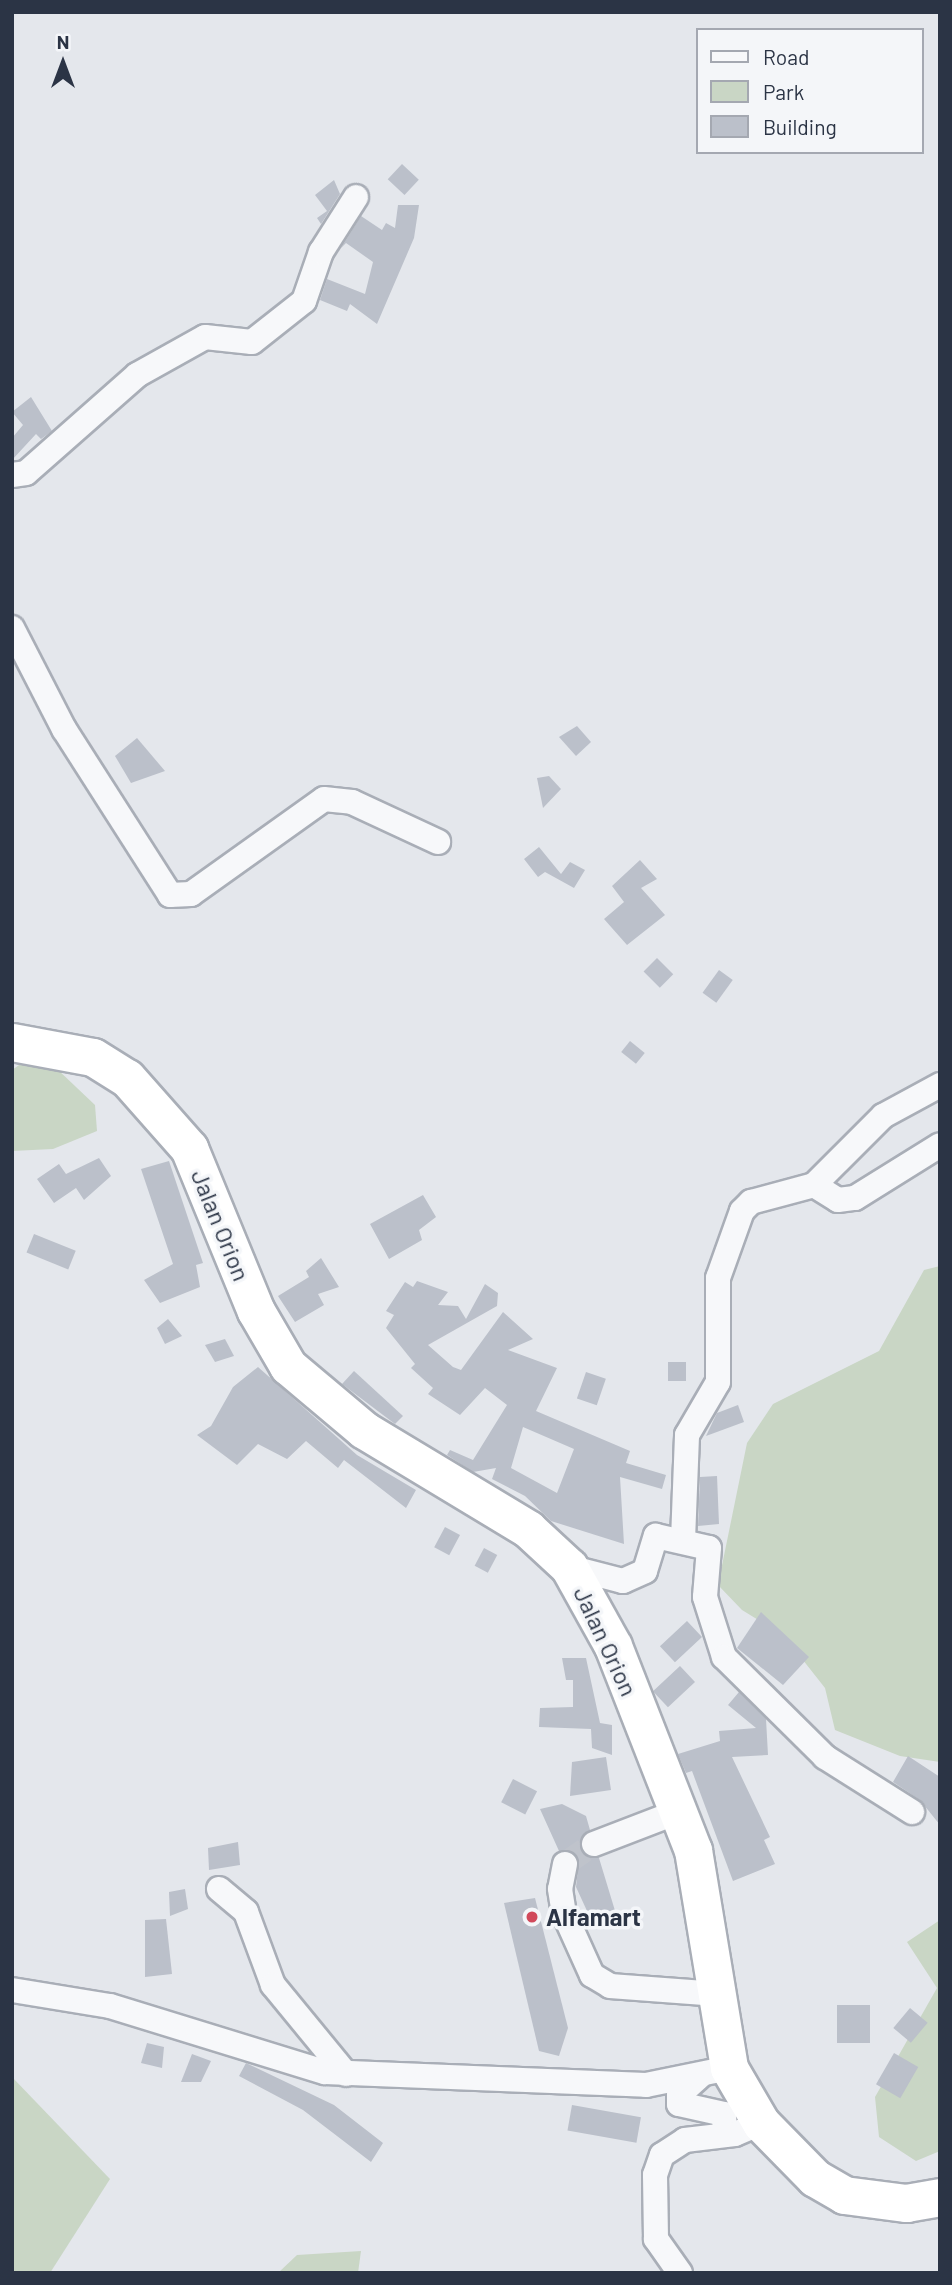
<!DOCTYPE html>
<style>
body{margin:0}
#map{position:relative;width:952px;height:2285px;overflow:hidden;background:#e4e7ec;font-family:Barlow,sans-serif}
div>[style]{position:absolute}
.green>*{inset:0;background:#c9d6c5}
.building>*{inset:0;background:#bbc0ca;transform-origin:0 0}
.minor-tunnel>*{height:24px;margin-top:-12px;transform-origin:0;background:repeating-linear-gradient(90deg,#bfc3cb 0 24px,transparent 0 36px)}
.roads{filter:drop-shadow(2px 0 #a9aeb7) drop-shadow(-2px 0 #a9aeb7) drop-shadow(0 2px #a9aeb7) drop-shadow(0 -2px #a9aeb7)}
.minor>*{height:24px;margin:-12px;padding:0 12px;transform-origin:12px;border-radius:12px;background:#f7f8fa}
.highway>*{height:37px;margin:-18.5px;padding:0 18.5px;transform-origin:18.5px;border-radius:18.5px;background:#fff}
.dots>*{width:19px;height:19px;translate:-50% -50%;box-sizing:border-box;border:4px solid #f4f6f9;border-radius:50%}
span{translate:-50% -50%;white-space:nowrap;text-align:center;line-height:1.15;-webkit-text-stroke:7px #f4f6f9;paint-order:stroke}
.street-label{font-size:24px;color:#2b3445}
.poi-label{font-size:24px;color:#2b3445;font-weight:700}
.left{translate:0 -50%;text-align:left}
.frame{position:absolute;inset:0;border:14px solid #2b3445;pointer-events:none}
.legend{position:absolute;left:696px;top:28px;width:228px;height:126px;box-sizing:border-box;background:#f4f6f9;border:2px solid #a4a8b1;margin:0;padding:9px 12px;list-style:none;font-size:21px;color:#2b3445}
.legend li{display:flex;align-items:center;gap:14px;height:35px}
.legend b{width:35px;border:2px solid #a4a8b1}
.north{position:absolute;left:28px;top:28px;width:70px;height:70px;-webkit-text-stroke:5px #f4f6f9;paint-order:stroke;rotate:0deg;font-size:19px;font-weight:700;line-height:28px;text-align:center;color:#2b3445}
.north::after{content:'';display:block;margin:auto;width:24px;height:32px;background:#2b3445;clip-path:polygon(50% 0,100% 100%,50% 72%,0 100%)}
</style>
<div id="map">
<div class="green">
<div style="clip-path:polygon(22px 1063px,56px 1068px,95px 1105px,97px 1131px,53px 1149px,12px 1151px,12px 1070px)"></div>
<div style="clip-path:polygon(940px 1266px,940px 1762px,900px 1756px,835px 1730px,825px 1688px,784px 1636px,742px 1610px,718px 1585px,747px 1443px,773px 1404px,879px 1351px,924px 1270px)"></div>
<div style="clip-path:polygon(940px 1920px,940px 2151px,916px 2161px,879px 2137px,875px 2097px,937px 1988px,907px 1942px)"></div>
<div style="clip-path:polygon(12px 2077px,110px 2179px,50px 2273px,12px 2273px)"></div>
<div style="clip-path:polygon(361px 2251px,358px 2273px,278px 2273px,297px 2255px)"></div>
</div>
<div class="building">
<div style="left:402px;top:164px;width:23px;height:21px;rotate:43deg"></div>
<div style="clip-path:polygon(334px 180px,340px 194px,321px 224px,317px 218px,327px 211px,315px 195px)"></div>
<div style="clip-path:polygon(398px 205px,419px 205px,414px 238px,377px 324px,350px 304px,347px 311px,320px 300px,327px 279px,365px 294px,373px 262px,346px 243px,341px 248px,361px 216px,382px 230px,386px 223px,395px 228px)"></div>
<div style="clip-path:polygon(31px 397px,52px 431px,41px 439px,36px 434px,12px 460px,12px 438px,23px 425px,12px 412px)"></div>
<div style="clip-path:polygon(577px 726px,591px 742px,576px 756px,559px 737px)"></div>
<div style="clip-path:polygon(137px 738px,165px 771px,131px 783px,115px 756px)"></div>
<div style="clip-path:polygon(549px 776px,561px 789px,543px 808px,537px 778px)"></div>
<div style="clip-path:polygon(539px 847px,561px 874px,570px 862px,585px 870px,574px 888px,545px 872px,538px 877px,524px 859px)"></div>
<div style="clip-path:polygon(640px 860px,657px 879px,641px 888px,665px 915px,627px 945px,604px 919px,624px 902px,612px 886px)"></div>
<div style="left:657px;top:958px;width:23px;height:19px;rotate:45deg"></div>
<div style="left:719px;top:970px;width:17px;height:28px;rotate:36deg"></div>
<div style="left:630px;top:1041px;width:19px;height:14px;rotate:39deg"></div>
<div style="clip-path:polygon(99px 1158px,111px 1176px,84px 1200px,76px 1188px,54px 1203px,37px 1179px,59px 1164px,66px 1174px)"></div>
<div style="clip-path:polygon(169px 1161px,203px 1263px,196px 1265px,200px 1287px,160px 1303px,144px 1280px,173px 1264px,141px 1169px)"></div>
<div style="clip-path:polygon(423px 1195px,436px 1217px,419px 1230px,422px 1240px,389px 1259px,370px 1224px)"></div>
<div style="left:34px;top:1234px;width:45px;height:20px;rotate:22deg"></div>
<div style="clip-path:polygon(321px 1258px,339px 1287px,318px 1294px,324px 1305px,295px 1322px,278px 1296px,309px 1277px,306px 1271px)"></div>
<div style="clip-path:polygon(evenodd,417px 1281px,448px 1292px,438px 1305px,458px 1306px,466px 1319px,485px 1284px,498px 1293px,497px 1306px,428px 1345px,453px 1367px,461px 1370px,503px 1312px,533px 1339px,508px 1350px,557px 1368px,536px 1411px,630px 1451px,626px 1463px,666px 1475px,662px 1489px,620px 1477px,624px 1544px,551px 1521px,525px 1496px,492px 1479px,496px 1468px,473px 1472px,447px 1455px,450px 1450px,473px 1460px,507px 1405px,485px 1388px,460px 1415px,428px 1394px,433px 1388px,411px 1368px,415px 1364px,386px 1328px,394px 1315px,386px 1311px,405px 1282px,413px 1287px,417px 1281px,523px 1427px,574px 1449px,557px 1493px,511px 1468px,523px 1427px)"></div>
<div style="clip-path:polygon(168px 1319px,182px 1336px,165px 1344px,157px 1328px)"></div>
<div style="clip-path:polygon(225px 1339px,234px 1356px,215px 1362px,205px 1345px)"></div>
<div style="left:668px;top:1362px;width:18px;height:19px"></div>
<div style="clip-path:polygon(258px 1367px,357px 1455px,416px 1490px,406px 1508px,344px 1460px,338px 1468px,306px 1441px,287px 1459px,258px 1444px,237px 1465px,197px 1435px,211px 1426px,233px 1387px)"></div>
<div style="clip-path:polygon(354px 1371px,403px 1416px,395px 1424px,342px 1384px)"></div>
<div style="left:586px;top:1372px;width:21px;height:28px;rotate:19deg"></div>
<div style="clip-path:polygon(738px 1405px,744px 1422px,706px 1436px,717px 1413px)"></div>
<div style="clip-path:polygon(717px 1476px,719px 1524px,698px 1526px,700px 1477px)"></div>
<div style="left:445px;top:1527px;width:17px;height:23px;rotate:28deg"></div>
<div style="left:484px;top:1548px;width:15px;height:20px;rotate:28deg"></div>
<div style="clip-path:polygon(761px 1612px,809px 1657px,783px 1685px,737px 1648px)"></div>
<div style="left:687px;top:1621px;width:22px;height:37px;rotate:47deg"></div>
<div style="clip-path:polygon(562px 1658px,586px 1658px,600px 1723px,612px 1725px,612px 1755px,592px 1748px,591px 1729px,539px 1727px,540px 1708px,573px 1707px,573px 1680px,566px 1680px)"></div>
<div style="left:680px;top:1666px;width:22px;height:37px;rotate:47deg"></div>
<div style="clip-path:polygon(739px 1692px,766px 1719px,768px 1755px,732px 1757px,770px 1837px,764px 1840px,775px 1864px,733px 1881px,692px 1771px,686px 1773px,678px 1754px,720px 1741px,719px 1731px,756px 1728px,728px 1705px)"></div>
<div style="clip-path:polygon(908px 1756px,940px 1777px,940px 1825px,920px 1800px,893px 1782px)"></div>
<div style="clip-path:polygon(606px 1757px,611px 1790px,570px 1796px,572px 1762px)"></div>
<div style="left:513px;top:1779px;width:27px;height:26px;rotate:27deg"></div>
<div style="clip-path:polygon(562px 1804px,586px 1816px,590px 1830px,580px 1849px,599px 1858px,616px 1914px,593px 1924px,576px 1887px,579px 1859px,559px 1851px,540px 1809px)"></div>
<div style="clip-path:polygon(238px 1842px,240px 1865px,209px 1870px,208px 1848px)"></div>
<div style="clip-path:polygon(185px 1889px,188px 1909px,170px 1916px,169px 1892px)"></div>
<div style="clip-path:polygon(535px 1898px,568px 2028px,559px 2056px,539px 2051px,504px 1903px)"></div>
<div style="clip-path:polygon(166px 1919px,172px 1974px,145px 1977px,145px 1920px)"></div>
<div style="left:837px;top:2005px;width:33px;height:38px"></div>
<div style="left:910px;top:2008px;width:23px;height:26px;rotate:40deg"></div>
<div style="clip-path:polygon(147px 2043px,164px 2047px,162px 2068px,141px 2063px)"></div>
<div style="left:894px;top:2053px;width:28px;height:36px;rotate:30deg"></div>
<div style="clip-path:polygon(192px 2054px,211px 2061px,201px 2082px,181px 2082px)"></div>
<div style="clip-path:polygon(246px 2063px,334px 2105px,383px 2143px,371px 2162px,303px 2110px,239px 2076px)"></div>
<div style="left:572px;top:2105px;width:70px;height:26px;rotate:10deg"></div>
</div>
<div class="minor-tunnel">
<div style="left:565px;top:1864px;width:35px;rotate:-35deg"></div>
</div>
<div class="roads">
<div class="minor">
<div style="left:12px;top:475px;width:14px;rotate:-8deg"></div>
<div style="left:26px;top:473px;width:148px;rotate:-41.4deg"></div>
<div style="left:137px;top:375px;width:78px;rotate:-29.2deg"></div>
<div style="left:205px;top:337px;width:47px;rotate:6.1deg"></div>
<div style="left:252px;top:342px;width:66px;rotate:-38.3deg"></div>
<div style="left:304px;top:301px;width:52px;rotate:-70.9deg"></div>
<div style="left:321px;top:252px;width:65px;rotate:-57.5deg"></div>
<div style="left:12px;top:628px;width:114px;rotate:62.8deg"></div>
<div style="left:64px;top:729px;width:197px;rotate:57.4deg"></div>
<div style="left:170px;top:895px;width:21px;rotate:-3deg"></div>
<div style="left:191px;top:894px;width:163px;rotate:-35.5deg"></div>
<div style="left:324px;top:799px;width:28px;rotate:6deg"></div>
<div style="left:352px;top:802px;width:95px;rotate:24.9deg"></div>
<div style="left:814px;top:1185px;width:28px;rotate:32deg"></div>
<div style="left:838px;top:1200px;width:17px;rotate:-7deg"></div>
<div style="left:855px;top:1198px;width:100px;rotate:-31.9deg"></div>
<div style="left:683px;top:1540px;width:105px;rotate:-87.8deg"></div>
<div style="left:687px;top:1435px;width:61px;rotate:-59.7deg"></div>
<div style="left:718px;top:1382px;width:104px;rotate:-90deg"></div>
<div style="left:718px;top:1278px;width:71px;rotate:-70.3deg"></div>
<div style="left:742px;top:1211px;width:13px;rotate:-45deg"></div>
<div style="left:751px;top:1202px;width:65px;rotate:-15.1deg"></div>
<div style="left:814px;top:1185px;width:98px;rotate:-45deg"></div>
<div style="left:883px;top:1116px;width:65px;rotate:-28.5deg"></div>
<div style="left:569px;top:1567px;width:56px;rotate:14.5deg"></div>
<div style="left:623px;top:1581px;width:24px;rotate:-24deg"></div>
<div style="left:645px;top:1571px;width:37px;rotate:-73deg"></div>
<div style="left:656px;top:1536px;width:54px;rotate:12.8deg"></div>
<div style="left:709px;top:1548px;width:49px;rotate:94.7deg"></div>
<div style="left:705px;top:1597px;width:63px;rotate:72.4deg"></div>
<div style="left:724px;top:1657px;width:142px;rotate:44.7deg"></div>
<div style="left:825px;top:1757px;width:103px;rotate:32.3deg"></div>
<div style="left:594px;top:1844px;width:92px;rotate:-21deg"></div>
<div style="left:565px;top:1864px;width:25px;rotate:101deg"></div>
<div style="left:560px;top:1889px;width:24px;rotate:81deg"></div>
<div style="left:564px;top:1913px;width:68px;rotate:65.7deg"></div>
<div style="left:592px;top:1975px;width:21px;rotate:31deg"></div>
<div style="left:610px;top:1986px;width:108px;rotate:4.2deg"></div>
<div style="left:219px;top:1889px;width:35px;rotate:40deg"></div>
<div style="left:246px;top:1912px;width:78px;rotate:69.7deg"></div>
<div style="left:273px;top:1985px;width:115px;rotate:50.6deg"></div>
<div style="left:12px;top:1990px;width:99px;rotate:9.3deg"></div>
<div style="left:110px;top:2006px;width:225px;rotate:17.1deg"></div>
<div style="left:325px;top:2072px;width:321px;rotate:2.3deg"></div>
<div style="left:646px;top:2085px;width:85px;rotate:-11.6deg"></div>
<div style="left:700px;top:2076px;width:28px;rotate:138deg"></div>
<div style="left:679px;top:2095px;width:9px;rotate:90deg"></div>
<div style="left:679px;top:2104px;width:46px;rotate:12.5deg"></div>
<div style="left:724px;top:2114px;width:21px;rotate:87deg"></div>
<div style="left:680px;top:2273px;width:42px;rotate:-125.2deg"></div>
<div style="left:656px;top:2239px;width:64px;rotate:-90.9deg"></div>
<div style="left:655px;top:2175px;width:21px;rotate:-71deg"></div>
<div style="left:662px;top:2155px;width:27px;rotate:-33deg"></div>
<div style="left:685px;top:2140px;width:50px;rotate:-6.8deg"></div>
<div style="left:735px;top:2134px;width:28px;rotate:-23deg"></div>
</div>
<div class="highway">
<div style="left:12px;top:1042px;width:82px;rotate:10.5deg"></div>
<div style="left:93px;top:1057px;width:40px;rotate:32deg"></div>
<div style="left:127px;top:1078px;width:94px;rotate:48.5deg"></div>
<div style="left:189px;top:1148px;width:176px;rotate:67.7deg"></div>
<div style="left:256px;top:1311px;width:64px;rotate:59.8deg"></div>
<div style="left:288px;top:1366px;width:99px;rotate:40.1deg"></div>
<div style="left:364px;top:1430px;width:192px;rotate:31.1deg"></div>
<div style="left:528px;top:1529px;width:56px;rotate:42.8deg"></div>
<div style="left:569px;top:1567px;width:90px;rotate:60.9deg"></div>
<div style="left:613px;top:1646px;width:219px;rotate:68.6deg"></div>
<div style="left:693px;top:1850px;width:221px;rotate:80.6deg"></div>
<div style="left:729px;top:2068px;width:64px;rotate:59.8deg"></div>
<div style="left:761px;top:2123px;width:77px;rotate:45.5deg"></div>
<div style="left:815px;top:2178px;width:34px;rotate:30deg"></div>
<div style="left:844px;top:2195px;width:63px;rotate:7.4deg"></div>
<div style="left:906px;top:2203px;width:35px;rotate:-10deg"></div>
</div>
</div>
<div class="dots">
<div style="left:532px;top:1917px;background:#d1495b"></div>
</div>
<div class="street-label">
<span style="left:221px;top:1225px;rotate:68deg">Jalan Orion</span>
<span style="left:606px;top:1641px;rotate:65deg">Jalan Orion</span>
</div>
<div class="poi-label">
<span class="left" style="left:546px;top:1917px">Alfamart</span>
</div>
<div class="frame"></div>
<ul class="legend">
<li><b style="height:9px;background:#f7f8fa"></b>Road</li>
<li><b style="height:19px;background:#c9d6c5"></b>Park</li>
<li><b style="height:19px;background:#bbc0ca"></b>Building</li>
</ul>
<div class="north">N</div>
</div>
